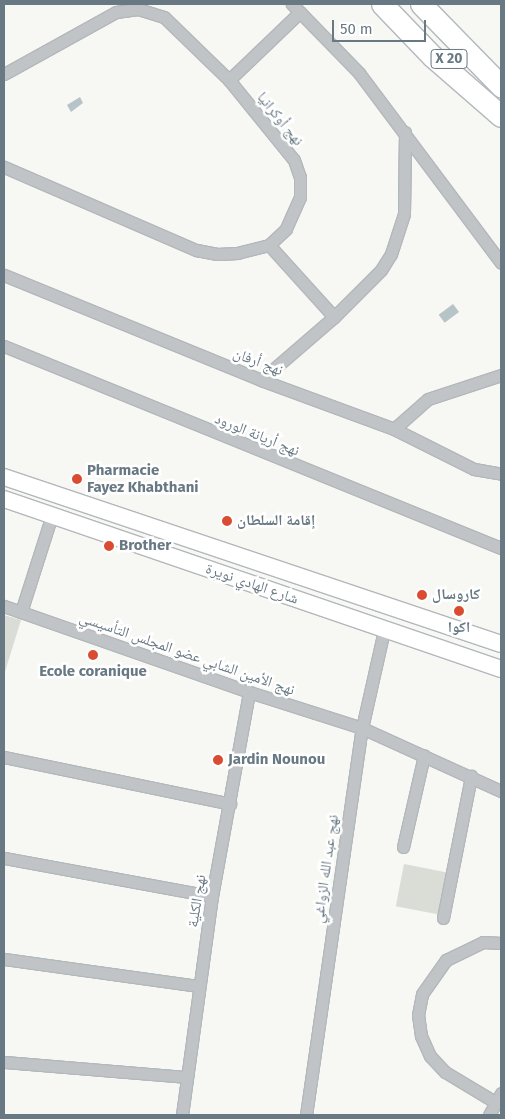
<!DOCTYPE html>
<meta charset="utf-8">
<style>
body{margin:0}
#map{position:relative;width:505px;height:1119px;overflow:hidden;background:#f7f7f4;font-family:"Fira Sans","Noto Naskh Arabic",sans-serif}
div>[style]{position:absolute}
.green>*{inset:0;background:#d9ddd5;transform-origin:0 0}
.water>*{inset:0;background:#b7c4c7;transform-origin:0 0}
.roads{filter:drop-shadow(1px 0 #b3b8bc) drop-shadow(-1px 0 #b3b8bc) drop-shadow(0 1px #b3b8bc) drop-shadow(0 -1px #b3b8bc)}
.street>*{height:11px;margin:-5.5px;padding:0 5.5px;transform-origin:5.5px;border-radius:5.5px;background:#c0c4c7}
.secondary>*{height:16px;margin:-8px;padding:0 8px;transform-origin:8px;border-radius:8px;background:#fff}
.highway>*{height:21px;margin:-10.5px;padding:0 10.5px;transform-origin:10.5px;border-radius:10.5px;background:#fff}
.dots>*{width:14px;height:14px;translate:-50% -50%;box-sizing:border-box;border:2px solid #fff;border-radius:50%}
span{translate:-50% -50%;white-space:nowrap;text-align:center;line-height:1.15;-webkit-text-stroke:5px #fff;paint-order:stroke}
.shield-label span{padding:1px 4px;background:#fff;border:1px solid;border-radius:4px;-webkit-text-stroke-width:0}
.shield-label{font-size:14px;color:#687983;font-weight:700}
.street-label{font-size:15px;color:#687983}
.poi-label{font-size:15px;color:#687983;font-weight:700}
.left{translate:0 -50%;text-align:left}
.frame{position:absolute;inset:0;border:5px solid #687983;pointer-events:none}
.scale{position:absolute;left:332px;top:20px;width:94px;height:22px;box-sizing:border-box;border:2px solid #687983;border-top:0;padding-left:6px;font-size:15px;line-height:18px;white-space:nowrap;color:#687983;-webkit-text-stroke:4px #fff;paint-order:stroke}
</style>
<div id="map">
<div class="green">
<div style="clip-path:polygon(4px 615px,21px 620px,4px 675px)"></div>
<div style="left:404px;top:864px;width:44px;height:43px;rotate:11deg"></div>
</div>
<div class="water">
<div style="clip-path:polygon(80px 97px,83px 103px,71px 112px,67px 105px)"></div>
<div style="left:453px;top:304px;width:10px;height:18px;rotate:53deg"></div>
</div>
<div class="roads">
<div class="street">
<div style="left:292px;top:4px;width:96px;rotate:45.8deg"></div>
<div style="left:359px;top:73px;width:237px;rotate:53.2deg"></div>
<div style="left:4px;top:74px;width:128px;rotate:-29deg"></div>
<div style="left:116px;top:12px;width:22px;rotate:-8deg"></div>
<div style="left:138px;top:9px;width:27px;rotate:17deg"></div>
<div style="left:164px;top:17px;width:91px;rotate:44.1deg"></div>
<div style="left:229px;top:80px;width:103px;rotate:50.9deg"></div>
<div style="left:294px;top:160px;width:18px;rotate:71deg"></div>
<div style="left:300px;top:177px;width:20px;rotate:90deg"></div>
<div style="left:300px;top:197px;width:35px;rotate:114deg"></div>
<div style="left:286px;top:229px;width:23px;rotate:137deg"></div>
<div style="left:269px;top:245px;width:32px;rotate:166deg"></div>
<div style="left:238px;top:253px;width:21px;rotate:177deg"></div>
<div style="left:217px;top:254px;width:21px;rotate:-169deg"></div>
<div style="left:196px;top:250px;width:209px;rotate:-156.6deg"></div>
<div style="left:229px;top:80px;width:98px;rotate:-43.8deg"></div>
<div style="left:269px;top:245px;width:97px;rotate:47.9deg"></div>
<div style="left:4px;top:275px;width:278px;rotate:22.2deg"></div>
<div style="left:261px;top:380px;width:142px;rotate:20.2deg"></div>
<div style="left:394px;top:429px;width:89px;rotate:26.6deg"></div>
<div style="left:474px;top:469px;width:27px;rotate:10deg"></div>
<div style="left:4px;top:346px;width:536px;rotate:22.12deg"></div>
<div style="left:261px;top:380px;width:96px;rotate:-40.8deg"></div>
<div style="left:334px;top:317px;width:66px;rotate:-45deg"></div>
<div style="left:381px;top:270px;width:19px;rotate:-58deg"></div>
<div style="left:391px;top:254px;width:42px;rotate:-72deg"></div>
<div style="left:404px;top:214px;width:82px;rotate:-89.3deg"></div>
<div style="left:394px;top:429px;width:45px;rotate:-41.4deg"></div>
<div style="left:428px;top:399px;width:77px;rotate:-18.2deg"></div>
<div style="left:4px;top:606px;width:260px;rotate:19.3deg"></div>
<div style="left:249px;top:692px;width:119px;rotate:17.7deg"></div>
<div style="left:362px;top:728px;width:153px;rotate:24.4deg"></div>
<div style="left:21px;top:612px;width:102px;rotate:-72.3deg"></div>
<div style="left:4px;top:757px;width:231px;rotate:11.7deg"></div>
<div style="left:403px;top:847px;width:94px;rotate:-77.1deg"></div>
<div style="left:4px;top:858px;width:211px;rotate:10.4deg"></div>
<div style="left:443px;top:918px;width:145px;rotate:-78.8deg"></div>
<div style="left:4px;top:959px;width:197px;rotate:7.9deg"></div>
<div style="left:4px;top:1062px;width:182px;rotate:4.7deg"></div>
<div style="left:495px;top:1102px;width:58px;rotate:-149deg"></div>
<div style="left:445px;top:1072px;width:22px;rotate:-133deg"></div>
<div style="left:430px;top:1056px;width:22px;rotate:-114deg"></div>
<div style="left:421px;top:1036px;width:21px;rotate:-98deg"></div>
<div style="left:418px;top:1015px;width:21px;rotate:-79deg"></div>
<div style="left:422px;top:994px;width:42px;rotate:-54.8deg"></div>
<div style="left:446px;top:960px;width:41px;rotate:-25.9deg"></div>
<div style="left:483px;top:942px;width:18px;rotate:3deg"></div>
<div style="left:182px;top:1115px;width:221px;rotate:-82.2deg"></div>
<div style="left:212px;top:896px;width:207px;rotate:-79.7deg"></div>
<div style="left:306px;top:1115px;width:391px;rotate:-81.8deg"></div>
<div style="left:362px;top:728px;width:100px;rotate:-77.3deg"></div>
<div style="left:489px;top:1115px;width:25px;rotate:-61deg"></div>
</div>
<div class="secondary">
<div style="left:4px;top:477px;width:524px;rotate:18.57deg"></div>
<div style="left:4px;top:499px;width:525px;rotate:18.88deg"></div>
</div>
<div class="highway">
<div style="left:382px;top:4px;width:72px;rotate:46.1deg"></div>
<div style="left:432px;top:56px;width:91px;rotate:41deg"></div>
<div style="left:421px;top:4px;width:115px;rotate:45.7deg"></div>
</div>
</div>
<div class="dots">
<div style="left:77px;top:479px;background:#d94c32"></div>
<div style="left:227px;top:521px;background:#d94c32"></div>
<div style="left:109px;top:546px;background:#d94c32"></div>
<div style="left:422px;top:595px;background:#d94c32"></div>
<div style="left:459px;top:611px;background:#d94c32"></div>
<div style="left:93px;top:655px;background:#d94c32"></div>
<div style="left:218px;top:760px;background:#d94c32"></div>
</div>
<div class="shield-label">
<span style="left:449px;top:59px">X 20</span>
</div>
<div class="street-label">
<span style="left:280px;top:119px;rotate:51deg">نهج أوكرانيا</span>
<span style="left:258px;top:362px;rotate:21deg">نهج أرفان</span>
<span style="left:257px;top:435px;rotate:22deg">نهج أريانة الورود</span>
<span style="left:252px;top:584px;rotate:19deg">شارع الهادي نويرة</span>
<span style="left:187px;top:654px;rotate:19deg">نهج الأمين الشابي عضو المجلس التأسيسي</span>
<span style="left:326px;top:869px;rotate:-82deg">نهج عبد الله الزواغي</span>
<span style="left:197px;top:901px;rotate:-81deg">نهج الكلية</span>
</div>
<div class="poi-label">
<span class="left" style="left:87px;top:479px">Pharmacie<br>Fayez Khabthani</span>
<span class="left" style="left:237px;top:521px">إقامة السلطان</span>
<span class="left" style="left:119px;top:546px">Brother</span>
<span class="left" style="left:432px;top:595px">كاروسال</span>
<span style="left:459px;top:628px">اكوا</span>
<span style="left:93px;top:672px">Ecole coranique</span>
<span class="left" style="left:228px;top:760px">Jardin Nounou</span>
</div>
<div class="frame"></div>
<div class="scale">50 m</div>
</div>
